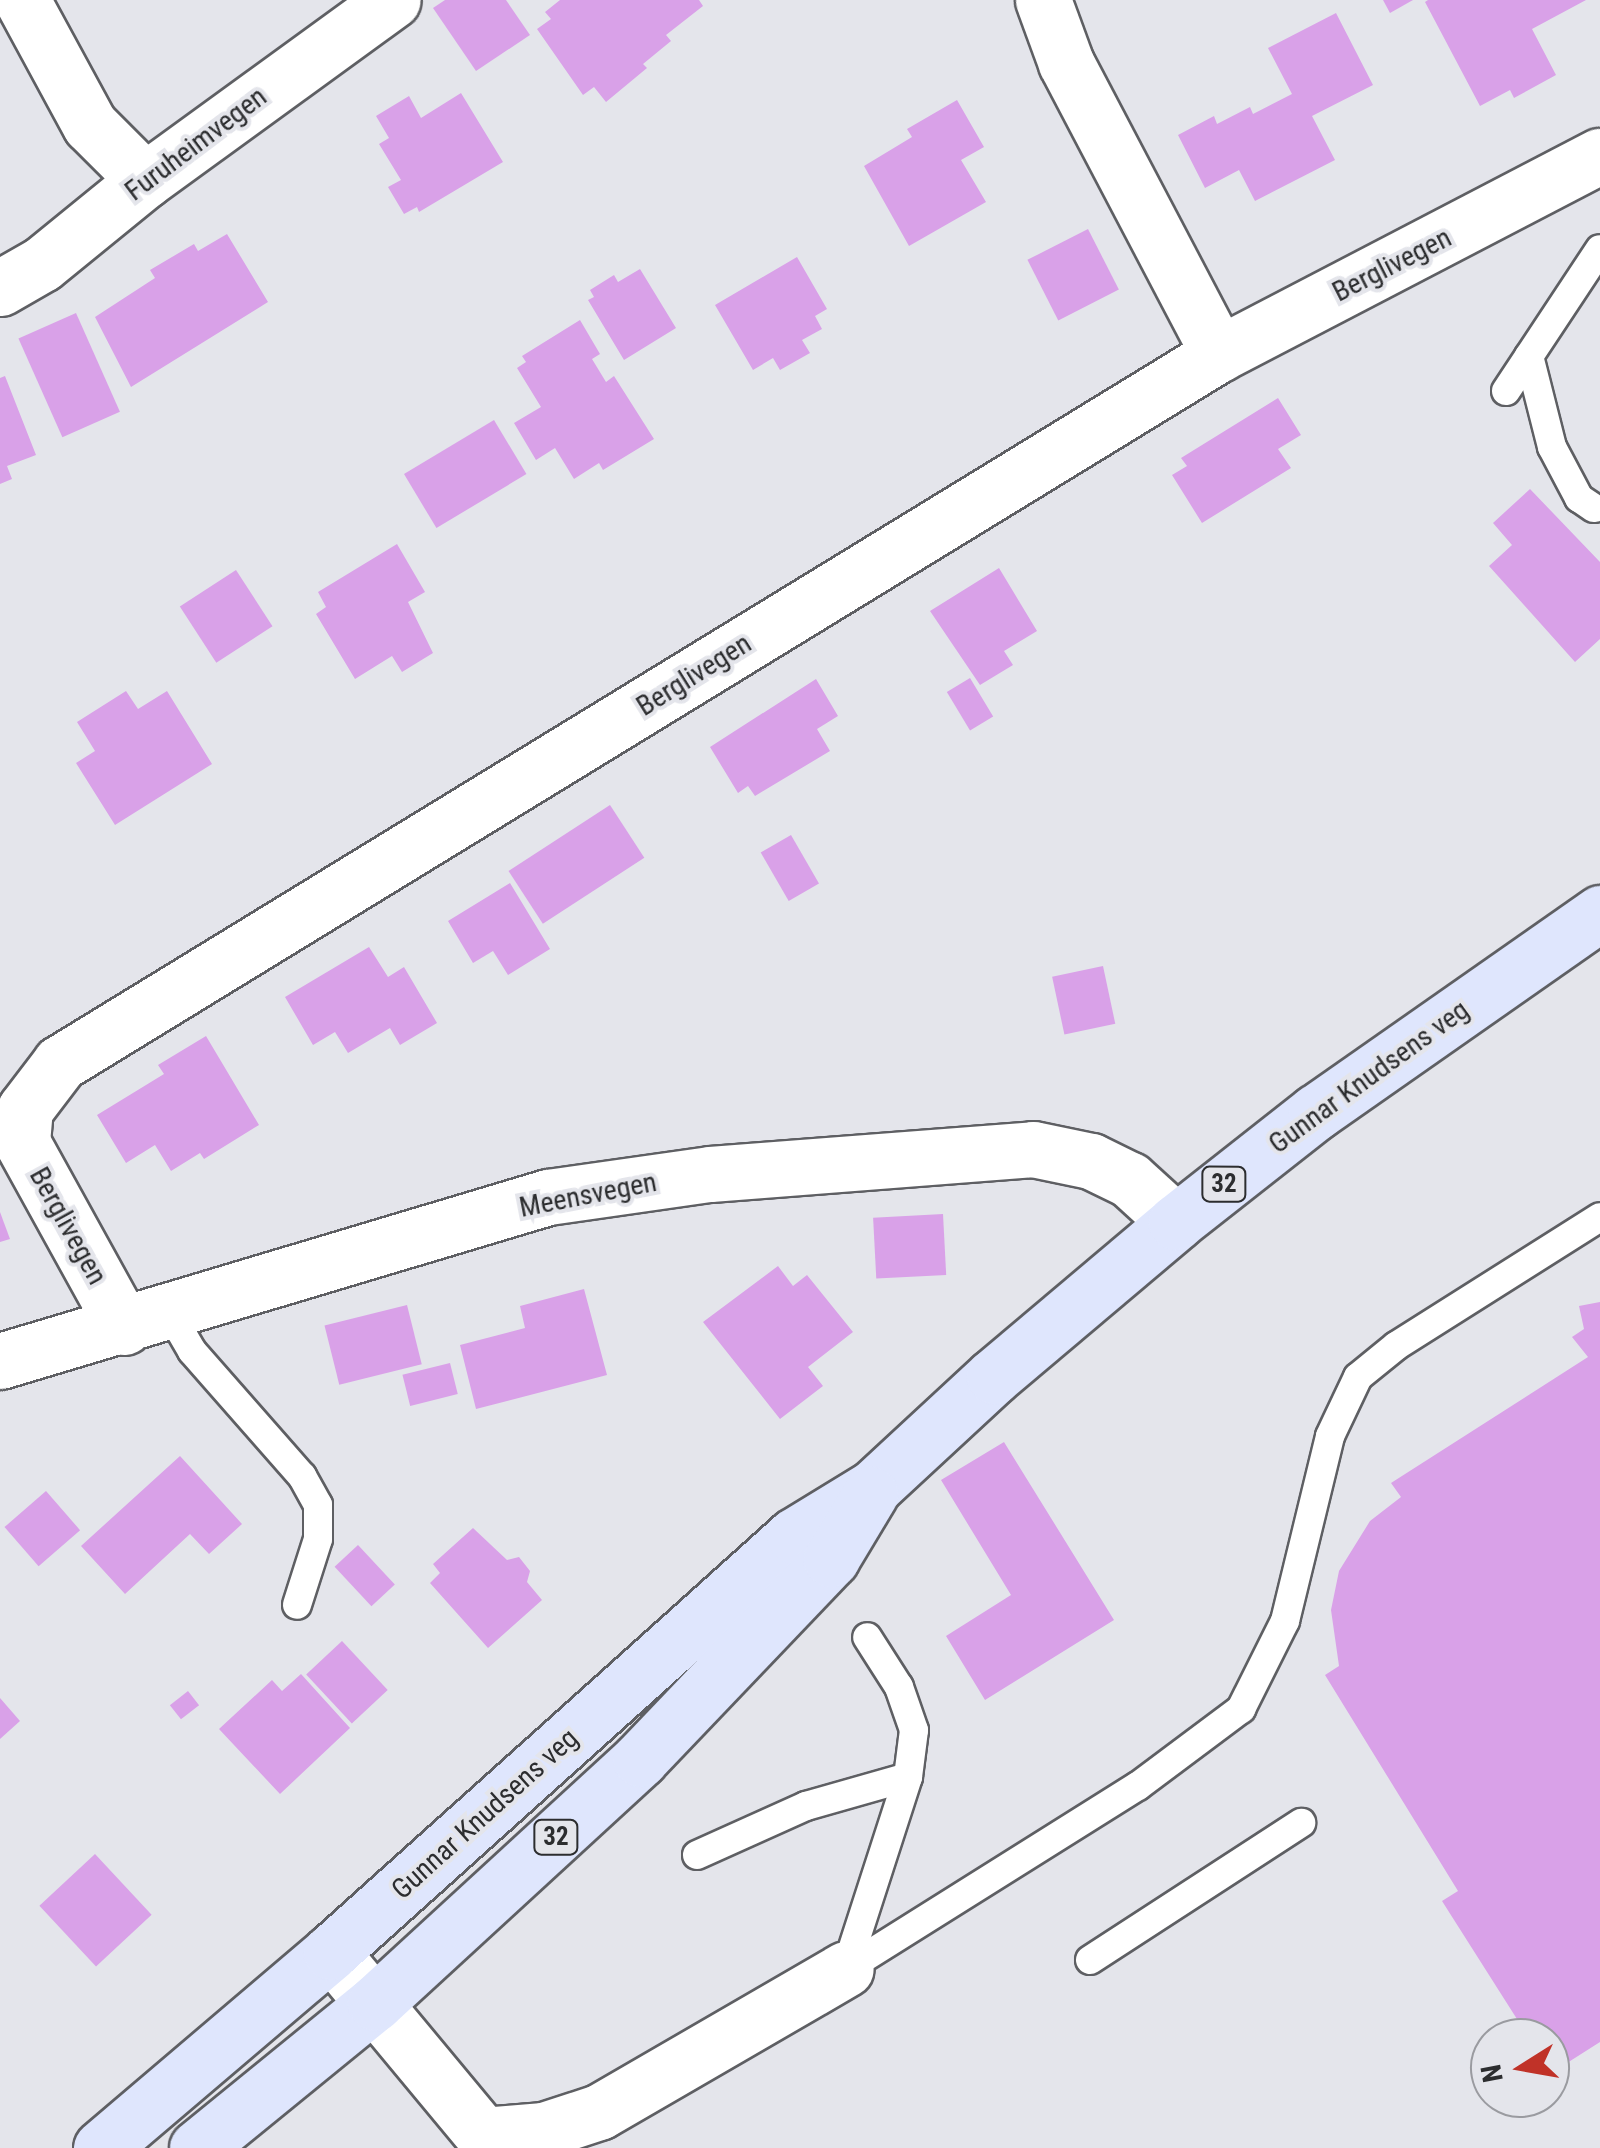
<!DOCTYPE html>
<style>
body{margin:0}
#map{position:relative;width:1600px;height:2148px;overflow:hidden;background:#e4e5eb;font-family:"Roboto Condensed",sans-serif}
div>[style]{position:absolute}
.building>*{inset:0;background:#d9a1e8;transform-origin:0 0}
.roads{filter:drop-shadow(2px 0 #5e5f63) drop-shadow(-2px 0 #5e5f63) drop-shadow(0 2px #5e5f63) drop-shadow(0 -2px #5e5f63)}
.service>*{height:28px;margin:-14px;padding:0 14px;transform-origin:14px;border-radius:14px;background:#fff}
.minor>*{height:55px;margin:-27.5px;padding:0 27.5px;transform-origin:27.5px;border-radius:27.5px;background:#fff}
.tertiary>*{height:55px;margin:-27.5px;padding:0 27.5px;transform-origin:27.5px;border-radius:27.5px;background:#fff}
.primary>*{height:55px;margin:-27.5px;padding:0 27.5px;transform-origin:27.5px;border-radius:27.5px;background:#dfe6fd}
span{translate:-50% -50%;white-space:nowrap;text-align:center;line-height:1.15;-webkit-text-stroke:8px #e4e5eb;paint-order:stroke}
.shield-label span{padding:2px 8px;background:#e4e5eb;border:2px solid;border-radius:8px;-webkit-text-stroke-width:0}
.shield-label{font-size:25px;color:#2c2d2f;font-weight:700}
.street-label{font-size:28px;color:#2c2d2f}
.north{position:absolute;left:1470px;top:2018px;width:100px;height:100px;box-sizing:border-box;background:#e4e5eb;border:2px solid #9a9ba0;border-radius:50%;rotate:259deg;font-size:28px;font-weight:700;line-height:40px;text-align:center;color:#2c2d2f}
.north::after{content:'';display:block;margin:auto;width:35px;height:45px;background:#c03228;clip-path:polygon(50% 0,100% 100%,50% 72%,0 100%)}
</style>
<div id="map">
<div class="building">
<div style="clip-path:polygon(445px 0,506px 0,530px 35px,476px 71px,433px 8px)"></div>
<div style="clip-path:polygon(560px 0,699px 0,703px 6px,666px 35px,671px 41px,643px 64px,647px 68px,606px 102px,594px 87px,583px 95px,537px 29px,551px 19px,545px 12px)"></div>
<div style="clip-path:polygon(1383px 0,1413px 0,1390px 13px)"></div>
<div style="clip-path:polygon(1428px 0,1586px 0,1532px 29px,1556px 75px,1514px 98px,1510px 90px,1480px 106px,1425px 2px)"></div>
<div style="clip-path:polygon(1336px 13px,1373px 85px,1312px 116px,1335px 160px,1255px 201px,1239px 170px,1205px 188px,1178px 135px,1214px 116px,1217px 124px,1250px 107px,1253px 114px,1292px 94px,1268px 48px)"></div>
<div style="clip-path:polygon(461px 93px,503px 162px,419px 212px,417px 207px,404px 214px,388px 187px,401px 180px,379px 144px,389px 138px,376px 116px,409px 96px,421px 118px)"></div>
<div style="clip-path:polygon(957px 100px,984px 147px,961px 160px,986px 202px,909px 246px,864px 166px,912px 137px,907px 129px)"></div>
<div style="left:1088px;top:229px;width:68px;height:68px;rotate:63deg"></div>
<div style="clip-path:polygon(227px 234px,268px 302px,131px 387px,95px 317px,155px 278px,150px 270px,194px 244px,198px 251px)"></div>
<div style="clip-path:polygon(797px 257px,827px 309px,815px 316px,822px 329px,802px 340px,810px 353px,780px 370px,773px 358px,753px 370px,715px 305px)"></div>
<div style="clip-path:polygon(640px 269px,676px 328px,624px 360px,588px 300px,594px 297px,590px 290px,614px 275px,618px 282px)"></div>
<div style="left:76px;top:313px;width:108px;height:63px;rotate:66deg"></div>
<div style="clip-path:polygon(580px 320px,600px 354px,592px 359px,606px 382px,614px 376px,654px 439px,603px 470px,599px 463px,574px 479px,555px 448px,536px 460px,514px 423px,541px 407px,517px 368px,526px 362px,522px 356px)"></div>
<div style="clip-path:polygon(5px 376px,36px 455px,7px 466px,12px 479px,0 484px,0 378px)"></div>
<div style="clip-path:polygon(1278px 398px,1301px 435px,1278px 449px,1291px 468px,1202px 523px,1172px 475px,1187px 466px,1181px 458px)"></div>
<div style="left:494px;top:420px;width:63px;height:105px;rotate:59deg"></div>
<div style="clip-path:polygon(1530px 489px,1600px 562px,1600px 639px,1575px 662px,1489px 566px,1512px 545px,1493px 523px)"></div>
<div style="clip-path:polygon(397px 544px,425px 592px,408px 602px,433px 653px,402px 672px,392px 656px,355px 679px,316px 614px,326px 607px,318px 592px)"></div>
<div style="clip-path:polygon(999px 568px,1037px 631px,1004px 651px,1013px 665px,980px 685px,930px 611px)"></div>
<div style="left:236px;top:570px;width:67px;height:67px;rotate:57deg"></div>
<div style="left:970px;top:678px;width:45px;height:27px;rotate:59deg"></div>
<div style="clip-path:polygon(816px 679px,838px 716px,817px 729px,830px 751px,755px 796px,748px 786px,738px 793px,710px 747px)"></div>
<div style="clip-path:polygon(126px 691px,138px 709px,167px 691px,212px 764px,115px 825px,76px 763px,95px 751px,77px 722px)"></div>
<div style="left:610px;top:805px;width:63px;height:121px;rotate:57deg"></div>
<div style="left:791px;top:835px;width:56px;height:35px;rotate:60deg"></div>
<div style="clip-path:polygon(510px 883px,550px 949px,508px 975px,493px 951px,473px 963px,448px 921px)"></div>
<div style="clip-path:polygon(369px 947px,388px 977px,404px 967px,437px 1023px,400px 1045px,390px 1028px,348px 1053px,335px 1032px,313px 1045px,285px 997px)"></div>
<div style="left:1103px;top:966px;width:59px;height:52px;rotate:78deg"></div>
<div style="clip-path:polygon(206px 1036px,259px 1125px,204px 1159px,200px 1153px,171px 1171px,155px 1145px,126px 1163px,97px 1115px,164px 1074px,158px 1065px)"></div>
<div style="clip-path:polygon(0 1212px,10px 1239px,0 1242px)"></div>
<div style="left:943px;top:1214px;width:61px;height:70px;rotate:87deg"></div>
<div style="clip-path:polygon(778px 1266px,793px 1286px,807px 1275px,853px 1332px,808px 1367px,823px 1386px,780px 1419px,703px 1322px)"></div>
<div style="clip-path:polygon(584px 1289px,607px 1375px,476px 1409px,460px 1345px,525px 1328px,520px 1306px)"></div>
<div style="clip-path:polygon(1600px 1302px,1600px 2042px,1567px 2063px,1563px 2056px,1550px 2064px,1550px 2038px,1529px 2038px,1442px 1901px,1458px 1891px,1325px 1675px,1339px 1666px,1331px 1610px,1339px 1571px,1370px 1521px,1401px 1497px,1391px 1483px,1588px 1357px,1572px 1337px,1584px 1329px,1579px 1306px)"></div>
<div style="left:407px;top:1305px;width:61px;height:85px;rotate:76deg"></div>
<div style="left:450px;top:1363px;width:32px;height:49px;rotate:76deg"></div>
<div style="clip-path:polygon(1004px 1442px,1114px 1620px,985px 1700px,946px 1636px,1011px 1595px,941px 1480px)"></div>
<div style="clip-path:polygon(180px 1456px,242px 1524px,209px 1554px,190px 1534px,125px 1594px,81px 1546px)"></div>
<div style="left:46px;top:1491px;width:52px;height:55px;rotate:49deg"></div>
<div style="clip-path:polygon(473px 1528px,507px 1560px,519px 1557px,530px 1571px,527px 1582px,542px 1600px,488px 1648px,430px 1583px,440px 1573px,433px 1564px)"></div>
<div style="left:358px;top:1545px;width:54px;height:32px;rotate:47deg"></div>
<div style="left:342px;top:1641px;width:67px;height:49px;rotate:47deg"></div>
<div style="clip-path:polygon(301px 1674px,350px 1728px,280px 1794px,219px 1729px,272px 1680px,282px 1691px)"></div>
<div style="left:188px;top:1691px;width:18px;height:23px;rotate:52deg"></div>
<div style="clip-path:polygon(0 1698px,20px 1721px,0 1739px)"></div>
<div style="left:95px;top:1854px;width:83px;height:76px;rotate:47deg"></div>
</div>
<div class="roads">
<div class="service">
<div style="left:1529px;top:356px;width:94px;rotate:75.8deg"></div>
<div style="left:1552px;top:447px;width:58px;rotate:62.1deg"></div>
<div style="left:1579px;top:498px;width:18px;rotate:34deg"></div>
<div style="left:1506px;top:391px;width:170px;rotate:-56.5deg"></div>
<div style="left:170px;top:1313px;width:44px;rotate:59.9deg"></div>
<div style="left:192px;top:1351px;width:167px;rotate:48.7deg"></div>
<div style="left:302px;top:1476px;width:33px;rotate:61deg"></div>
<div style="left:318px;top:1505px;width:34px;rotate:90deg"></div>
<div style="left:318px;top:1539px;width:69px;rotate:107.7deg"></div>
<div style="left:697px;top:1855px;width:120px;rotate:-24.2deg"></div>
<div style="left:806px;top:1806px;width:106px;rotate:-15.9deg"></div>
<div style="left:1090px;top:1960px;width:252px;rotate:-33deg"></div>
<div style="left:846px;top:1969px;width:345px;rotate:-32.1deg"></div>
<div style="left:1138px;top:1786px;width:129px;rotate:-36.8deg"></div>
<div style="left:1241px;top:1709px;width:98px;rotate:-63.4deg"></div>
<div style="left:1285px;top:1621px;width:190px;rotate:-76.3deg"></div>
<div style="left:1330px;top:1436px;width:65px;rotate:-64.6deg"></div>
<div style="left:1358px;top:1377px;width:49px;rotate:-39.2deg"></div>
<div style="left:1396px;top:1346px;width:241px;rotate:-32.3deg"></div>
<div style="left:846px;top:1969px;width:202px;rotate:-72.1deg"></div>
<div style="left:908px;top:1777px;width:47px;rotate:-82.7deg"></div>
<div style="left:914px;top:1730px;width:46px;rotate:-109.2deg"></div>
<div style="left:899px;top:1687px;width:59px;rotate:-122.6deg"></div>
</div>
<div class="minor">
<div style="left:22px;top:0;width:142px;rotate:61.5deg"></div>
<div style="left:90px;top:125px;width:78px;rotate:45deg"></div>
<div style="left:1043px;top:0;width:67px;rotate:69.9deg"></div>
<div style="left:1066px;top:63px;width:329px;rotate:62.3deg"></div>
<div style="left:0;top:288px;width:48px;rotate:-29.7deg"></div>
<div style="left:42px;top:264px;width:133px;rotate:-39.2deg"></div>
<div style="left:145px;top:180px;width:306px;rotate:-36deg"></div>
<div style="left:124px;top:1327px;width:211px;rotate:-118.9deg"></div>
<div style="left:22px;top:1142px;width:33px;rotate:-85deg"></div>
<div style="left:25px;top:1109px;width:58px;rotate:-52.7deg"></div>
<div style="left:60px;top:1063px;width:1359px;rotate:-31.46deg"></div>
<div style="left:1219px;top:354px;width:429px;rotate:-27.5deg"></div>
<div style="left:331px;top:1952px;width:238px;rotate:50.3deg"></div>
<div style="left:483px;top:2135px;width:61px;rotate:-4.7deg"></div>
<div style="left:544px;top:2130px;width:58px;rotate:-18.1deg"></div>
<div style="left:599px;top:2112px;width:285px;rotate:-30.1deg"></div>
</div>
<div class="tertiary">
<div style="left:0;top:1361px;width:572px;rotate:-16.66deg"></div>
<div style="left:548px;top:1197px;width:164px;rotate:-8.1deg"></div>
<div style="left:710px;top:1174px;width:324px;rotate:-4.4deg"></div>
<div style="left:1033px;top:1149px;width:59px;rotate:11.7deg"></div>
<div style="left:1091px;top:1161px;width:43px;rotate:26deg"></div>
<div style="left:1130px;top:1180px;width:62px;rotate:42.4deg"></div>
</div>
<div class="primary">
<div style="left:101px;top:2148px;width:302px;rotate:-40.4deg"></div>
<div style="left:331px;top:1952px;width:622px;rotate:-41.94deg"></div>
<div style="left:794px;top:1536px;width:94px;rotate:-31.5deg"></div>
<div style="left:874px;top:1487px;width:163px;rotate:-42.8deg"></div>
<div style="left:994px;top:1376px;width:238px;rotate:-40.2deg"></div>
<div style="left:1176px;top:1222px;width:178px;rotate:-38.2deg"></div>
<div style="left:1316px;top:1112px;width:347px;rotate:-35deg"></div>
<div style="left:197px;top:2148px;width:230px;rotate:-39.2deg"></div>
<div style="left:375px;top:2003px;width:360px;rotate:-42.6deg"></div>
<div style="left:640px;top:1759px;width:277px;rotate:-46.3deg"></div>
<div style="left:831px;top:1559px;width:76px;rotate:-59deg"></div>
</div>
</div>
<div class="shield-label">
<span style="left:1224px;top:1184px">32</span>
<span style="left:556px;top:1837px">32</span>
</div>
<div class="street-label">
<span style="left:196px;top:144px;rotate:-37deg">Furuheimvegen</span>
<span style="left:1392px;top:265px;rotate:-27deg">Berglivegen</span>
<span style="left:694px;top:675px;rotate:-32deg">Berglivegen</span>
<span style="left:1369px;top:1077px;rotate:-36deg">Gunnar Knudsens veg</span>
<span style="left:588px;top:1195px;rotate:-11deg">Meensvegen</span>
<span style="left:68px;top:1226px;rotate:61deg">Berglivegen</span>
<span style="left:485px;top:1814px;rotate:-42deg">Gunnar Knudsens veg</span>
</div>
<div class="north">N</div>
</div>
